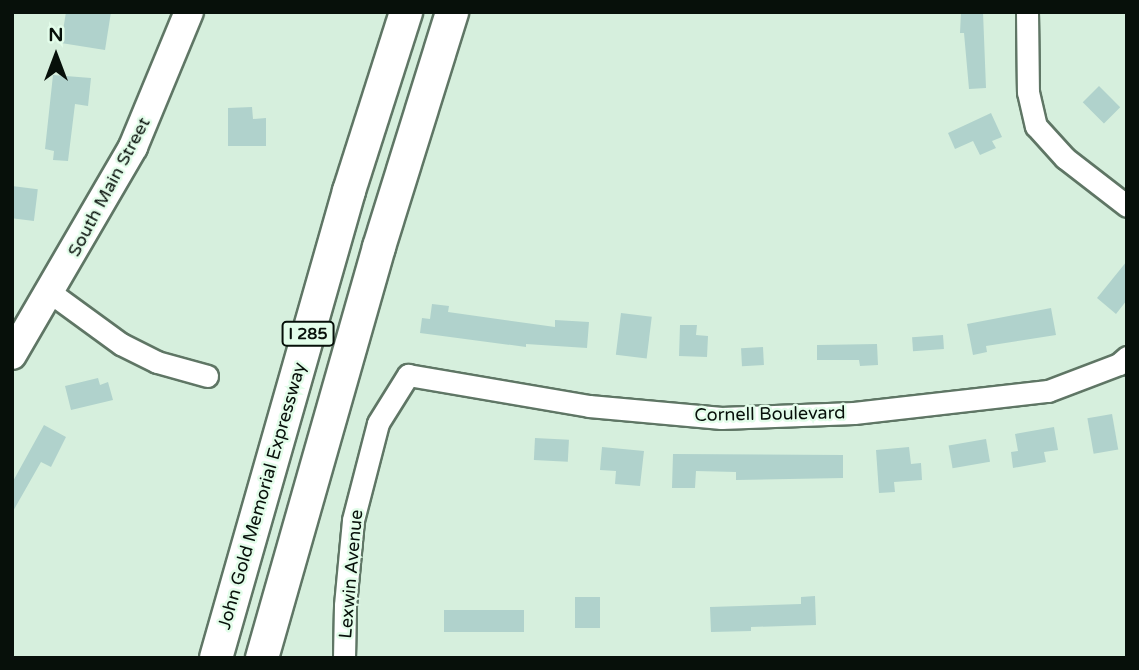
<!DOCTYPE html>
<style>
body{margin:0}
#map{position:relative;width:1139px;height:670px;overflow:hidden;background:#d6efdd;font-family:"Varela Round",sans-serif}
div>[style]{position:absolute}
.building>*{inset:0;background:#b0d2cc;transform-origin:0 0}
.roads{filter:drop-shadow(2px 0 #5f7665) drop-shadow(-2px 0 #5f7665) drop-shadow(0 2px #5f7665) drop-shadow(0 -2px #5f7665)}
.minor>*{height:21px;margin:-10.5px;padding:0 10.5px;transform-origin:10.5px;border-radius:10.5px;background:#fff}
.major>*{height:28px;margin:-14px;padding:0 14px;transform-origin:14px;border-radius:14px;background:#fff}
.highway>*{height:32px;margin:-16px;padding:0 16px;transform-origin:16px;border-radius:16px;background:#fff}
span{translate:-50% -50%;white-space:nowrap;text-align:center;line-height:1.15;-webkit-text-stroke:5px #e3fdea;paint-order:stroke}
.shield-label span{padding:2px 5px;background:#e3fdea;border:2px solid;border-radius:5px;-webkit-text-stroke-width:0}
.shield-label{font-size:16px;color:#07100a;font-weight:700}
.street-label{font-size:18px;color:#07100a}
.frame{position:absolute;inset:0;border:14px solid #07100a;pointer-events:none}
.north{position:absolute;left:21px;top:21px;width:70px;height:70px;-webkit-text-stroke:5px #e3fdea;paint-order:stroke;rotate:0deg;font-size:19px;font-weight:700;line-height:28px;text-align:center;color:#07100a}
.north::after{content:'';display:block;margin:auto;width:24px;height:32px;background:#07100a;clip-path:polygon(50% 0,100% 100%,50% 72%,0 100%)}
</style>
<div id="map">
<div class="building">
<div style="clip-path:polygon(66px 12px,111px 12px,105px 50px,61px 43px)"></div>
<div style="clip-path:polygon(961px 12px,983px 12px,986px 88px,969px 89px,964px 33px,960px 33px)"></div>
<div style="clip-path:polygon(53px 75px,91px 78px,88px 106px,75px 104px,68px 161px,53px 160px,54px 151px,45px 149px)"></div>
<div style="left:1099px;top:86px;width:30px;height:23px;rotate:45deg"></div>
<div style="clip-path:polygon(252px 107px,253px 119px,266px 118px,266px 146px,228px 146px,228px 108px)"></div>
<div style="clip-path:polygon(991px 113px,1002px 137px,992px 141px,996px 148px,980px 155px,973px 141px,955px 149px,948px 133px)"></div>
<div style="left:12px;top:186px;width:26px;height:32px;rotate:7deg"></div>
<div style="clip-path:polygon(1127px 261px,1127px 300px,1116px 314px,1097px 298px)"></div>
<div style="clip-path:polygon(432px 304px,449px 306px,448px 312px,555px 327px,555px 320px,589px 322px,587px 348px,526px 344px,526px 347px,420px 333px,422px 318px,430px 319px)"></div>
<div style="clip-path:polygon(1051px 308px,1056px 335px,986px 346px,987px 352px,973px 355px,967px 324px)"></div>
<div style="left:621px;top:313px;width:31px;height:42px;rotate:7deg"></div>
<div style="clip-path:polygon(680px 325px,697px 325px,696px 335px,708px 336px,707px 357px,679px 356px)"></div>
<div style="left:943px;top:335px;width:14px;height:31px;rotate:86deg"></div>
<div style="clip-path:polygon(877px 344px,878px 365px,860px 366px,859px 360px,817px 360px,817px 345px)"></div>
<div style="left:763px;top:347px;width:18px;height:22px;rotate:87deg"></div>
<div style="clip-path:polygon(98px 378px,100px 385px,108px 382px,113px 400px,71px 410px,65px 386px)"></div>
<div style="left:1112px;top:414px;width:36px;height:25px;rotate:80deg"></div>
<div style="clip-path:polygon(44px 425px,66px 437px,51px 467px,41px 462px,12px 513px,12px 483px)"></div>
<div style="clip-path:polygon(1054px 427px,1058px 450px,1044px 452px,1046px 462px,1013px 468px,1011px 452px,1018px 451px,1015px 434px)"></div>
<div style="left:535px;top:438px;width:34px;height:22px;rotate:3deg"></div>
<div style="left:986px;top:439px;width:23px;height:38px;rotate:80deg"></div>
<div style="clip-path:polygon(602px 447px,644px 451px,640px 486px,615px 484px,616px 471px,600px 470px)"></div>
<div style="clip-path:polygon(909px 447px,911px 464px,921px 463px,922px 480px,894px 482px,895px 492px,879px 493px,876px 450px)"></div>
<div style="clip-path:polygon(673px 454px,843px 455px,843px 478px,736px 480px,736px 472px,696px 471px,695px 488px,672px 488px)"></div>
<div style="clip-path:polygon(815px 596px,816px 625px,751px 627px,751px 631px,711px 632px,710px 607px,801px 604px,801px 597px)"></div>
<div style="left:575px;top:597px;width:25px;height:31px"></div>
<div style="left:524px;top:610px;width:22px;height:80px;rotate:90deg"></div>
</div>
<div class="roads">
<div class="minor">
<div style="left:1027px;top:12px;width:80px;rotate:89.3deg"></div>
<div style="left:1028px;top:92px;width:35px;rotate:77deg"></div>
<div style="left:1036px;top:126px;width:43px;rotate:47.8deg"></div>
<div style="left:1065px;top:158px;width:78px;rotate:37.7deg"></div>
<div style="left:51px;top:293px;width:87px;rotate:36.1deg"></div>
<div style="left:121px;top:344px;width:40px;rotate:26.6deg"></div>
<div style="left:157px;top:362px;width:52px;rotate:15.6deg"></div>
<div style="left:344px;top:658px;width:53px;rotate:-88.9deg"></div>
<div style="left:345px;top:605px;width:85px;rotate:-84.6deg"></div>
<div style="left:353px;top:520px;width:100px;rotate:-75.5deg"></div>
<div style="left:378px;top:423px;width:57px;rotate:-58deg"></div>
<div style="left:408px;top:375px;width:184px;rotate:9.7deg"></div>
<div style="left:589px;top:406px;width:133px;rotate:5.2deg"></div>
<div style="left:721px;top:418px;width:133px;rotate:-2.2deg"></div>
<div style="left:854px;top:413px;width:195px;rotate:-6.5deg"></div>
<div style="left:1048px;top:391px;width:76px;rotate:-20.8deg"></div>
<div style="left:1119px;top:364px;width:11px;rotate:-41deg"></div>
</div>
<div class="major">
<div style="left:12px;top:355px;width:241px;rotate:-59.8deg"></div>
<div style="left:133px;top:147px;width:146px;rotate:-67.5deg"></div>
</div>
<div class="highway">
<div style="left:216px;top:658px;width:486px;rotate:-74.1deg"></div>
<div style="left:349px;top:191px;width:188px;rotate:-72.3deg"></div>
<div style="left:262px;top:658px;width:427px;rotate:-74.1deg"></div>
<div style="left:379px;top:247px;width:246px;rotate:-72.7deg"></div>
</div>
</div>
<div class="shield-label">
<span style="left:308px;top:334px">I 285</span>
</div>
<div class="street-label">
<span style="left:109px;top:187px;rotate:-62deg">South Main Street</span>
<span style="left:770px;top:414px;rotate:-1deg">Cornell Boulevard</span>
<span style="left:262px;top:496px;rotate:-74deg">John Gold Memorial Expressway</span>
<span style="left:351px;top:574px;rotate:-85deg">Lexwin Avenue</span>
</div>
<div class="frame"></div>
<div class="north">N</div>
</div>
